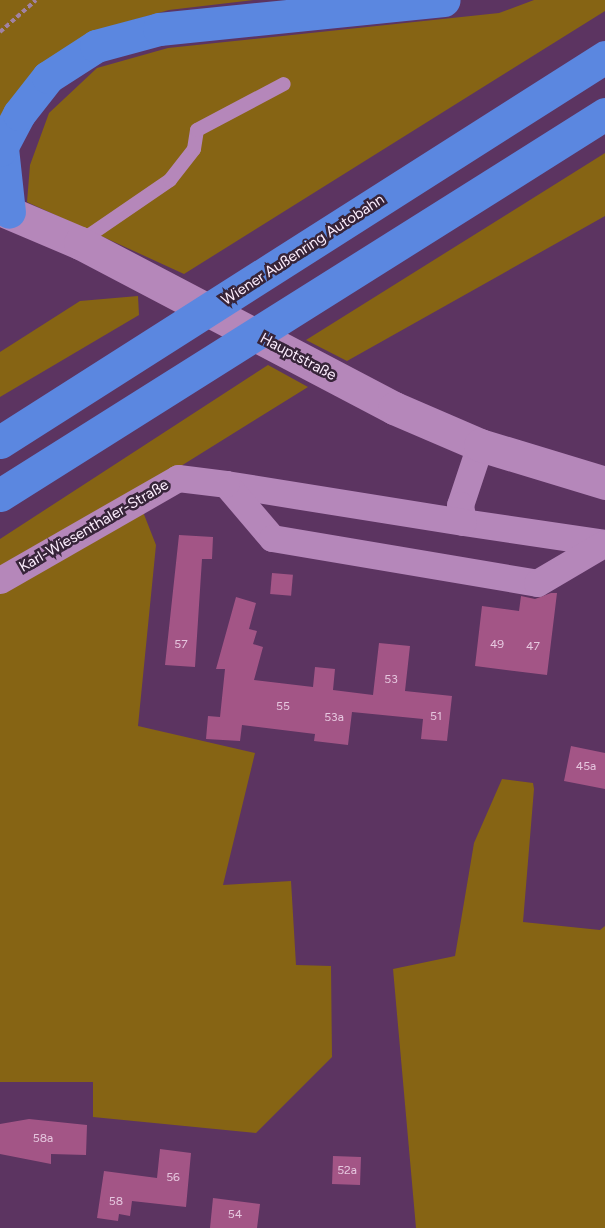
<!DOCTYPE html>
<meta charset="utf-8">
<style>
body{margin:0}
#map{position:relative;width:605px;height:1228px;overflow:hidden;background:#5c3461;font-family:Figtree,sans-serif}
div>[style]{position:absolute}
.green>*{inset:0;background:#866414}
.building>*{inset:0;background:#a35586;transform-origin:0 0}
.path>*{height:4px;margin-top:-2px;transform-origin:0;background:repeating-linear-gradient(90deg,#a082a3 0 4.5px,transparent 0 7.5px)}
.service>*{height:14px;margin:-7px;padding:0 7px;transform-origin:7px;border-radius:7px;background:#b587ba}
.minor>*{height:27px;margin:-13.5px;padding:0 13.5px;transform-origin:13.5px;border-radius:13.5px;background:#b587ba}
.secondary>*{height:33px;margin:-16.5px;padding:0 16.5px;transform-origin:16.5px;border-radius:16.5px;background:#b587ba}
.motorway>*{height:33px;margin:-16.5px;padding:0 16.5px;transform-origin:16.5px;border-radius:16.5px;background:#5b87e0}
span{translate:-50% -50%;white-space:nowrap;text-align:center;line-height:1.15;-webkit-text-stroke:5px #372439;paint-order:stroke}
.number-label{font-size:12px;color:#e6c7df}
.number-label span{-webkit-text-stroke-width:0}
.street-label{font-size:15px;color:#fcedfd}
</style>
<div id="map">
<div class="green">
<div style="clip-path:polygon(0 0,254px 0,169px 10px,90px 32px,0 125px)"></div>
<div style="clip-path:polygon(534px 0,605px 0,605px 11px,184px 274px,27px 202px,30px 165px,49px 113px,97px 68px,168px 48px,499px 13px)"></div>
<div style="clip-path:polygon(605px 153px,605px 216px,347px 361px,306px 340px)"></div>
<div style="clip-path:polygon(138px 296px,139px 315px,0 397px,0 352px,80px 301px)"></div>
<div style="clip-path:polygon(268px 365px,308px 387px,136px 494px,156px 545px,138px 726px,255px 753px,223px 885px,291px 881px,296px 965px,331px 966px,332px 1057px,256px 1133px,93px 1117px,93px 1082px,0 1082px,0 539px)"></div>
<div style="clip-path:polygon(502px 779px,533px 783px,534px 789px,523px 922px,600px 930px,605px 926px,605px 1228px,416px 1228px,393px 969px,455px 956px,474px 843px)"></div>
</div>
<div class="building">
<div style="clip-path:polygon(179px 535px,213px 537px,212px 559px,202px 559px,195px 667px,165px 665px)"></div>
<div style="left:272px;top:573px;width:21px;height:21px;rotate:5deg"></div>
<div style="clip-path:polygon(551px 593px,557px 593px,547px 675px,475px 666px,482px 606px,519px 611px,521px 596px,535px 599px)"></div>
<div style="clip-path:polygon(236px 597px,256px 603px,249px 629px,257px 631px,253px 644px,263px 647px,254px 680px,313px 687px,315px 667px,335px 669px,333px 690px,373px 695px,379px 643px,410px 646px,405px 691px,452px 696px,447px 741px,421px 739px,423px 719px,352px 712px,348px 745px,314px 741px,315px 734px,242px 725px,240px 741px,206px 739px,208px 716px,220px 717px,225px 669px,216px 669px)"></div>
<div style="clip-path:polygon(571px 746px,605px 753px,605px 789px,564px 781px)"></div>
<div style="clip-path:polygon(29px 1119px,87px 1125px,86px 1155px,51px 1154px,51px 1164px,0 1154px,0 1124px)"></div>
<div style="clip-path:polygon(160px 1149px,191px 1153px,186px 1207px,132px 1201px,130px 1216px,119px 1214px,118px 1221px,97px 1218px,104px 1171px,157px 1178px)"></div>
<div style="left:333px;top:1156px;width:28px;height:28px;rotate:2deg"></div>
<div style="clip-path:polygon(213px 1198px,260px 1204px,257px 1228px,210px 1228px)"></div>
</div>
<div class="path">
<div style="left:0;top:32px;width:48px;rotate:-41.6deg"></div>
</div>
<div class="service">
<div style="left:81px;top:241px;width:108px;rotate:-34.4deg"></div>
<div style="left:170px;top:180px;width:39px;rotate:-52deg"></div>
<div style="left:194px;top:149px;width:19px;rotate:-81deg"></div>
<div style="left:197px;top:130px;width:98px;rotate:-27.9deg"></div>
</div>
<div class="minor">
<div style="left:480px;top:445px;width:63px;rotate:108.4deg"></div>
<div style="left:460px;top:505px;width:17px;rotate:80deg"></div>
<div style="left:463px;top:522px;width:144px;rotate:8.4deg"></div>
<div style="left:463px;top:522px;width:240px;rotate:-170.9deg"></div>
<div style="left:226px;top:484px;width:71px;rotate:49.6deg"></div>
<div style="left:272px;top:538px;width:269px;rotate:9.6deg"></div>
<div style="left:537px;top:583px;width:79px;rotate:-30.5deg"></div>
<div style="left:0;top:580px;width:205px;rotate:-29.8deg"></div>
<div style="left:178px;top:478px;width:48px;rotate:7.1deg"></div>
</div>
<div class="secondary">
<div style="left:0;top:209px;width:87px;rotate:23deg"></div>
<div style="left:80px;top:243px;width:355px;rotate:27.7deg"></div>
<div style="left:394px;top:408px;width:94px;rotate:23.3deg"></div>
<div style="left:480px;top:445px;width:131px;rotate:16.9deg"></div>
</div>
<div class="motorway">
<div style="left:2px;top:148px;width:64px;rotate:83.8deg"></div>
<div style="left:0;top:150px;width:41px;rotate:-62.2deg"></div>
<div style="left:19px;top:114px;width:47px;rotate:-51.9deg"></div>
<div style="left:48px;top:77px;width:57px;rotate:-32.9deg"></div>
<div style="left:96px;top:46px;width:65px;rotate:-15.1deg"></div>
<div style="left:159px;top:29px;width:286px;rotate:-5.8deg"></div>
<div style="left:0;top:442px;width:717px;rotate:-32.47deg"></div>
<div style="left:0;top:495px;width:715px;rotate:-32.2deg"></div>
</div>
<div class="number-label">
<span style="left:181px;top:645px">57</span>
<span style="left:497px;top:645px">49</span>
<span style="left:533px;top:647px">47</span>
<span style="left:391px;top:680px">53</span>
<span style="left:283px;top:707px">55</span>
<span style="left:436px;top:717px">51</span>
<span style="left:334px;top:718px">53a</span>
<span style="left:586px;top:767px">45a</span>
<span style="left:43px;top:1139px">58a</span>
<span style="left:347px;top:1171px">52a</span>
<span style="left:173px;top:1178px">56</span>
<span style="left:116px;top:1202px">58</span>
<span style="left:235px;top:1215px">54</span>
</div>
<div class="street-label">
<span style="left:303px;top:250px;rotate:-33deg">Wiener Außenring Autobahn</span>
<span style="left:298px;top:357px;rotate:28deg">Hauptstraße</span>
<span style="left:94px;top:526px;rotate:-30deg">Karl-Wiesenthaler-Straße</span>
</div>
</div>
